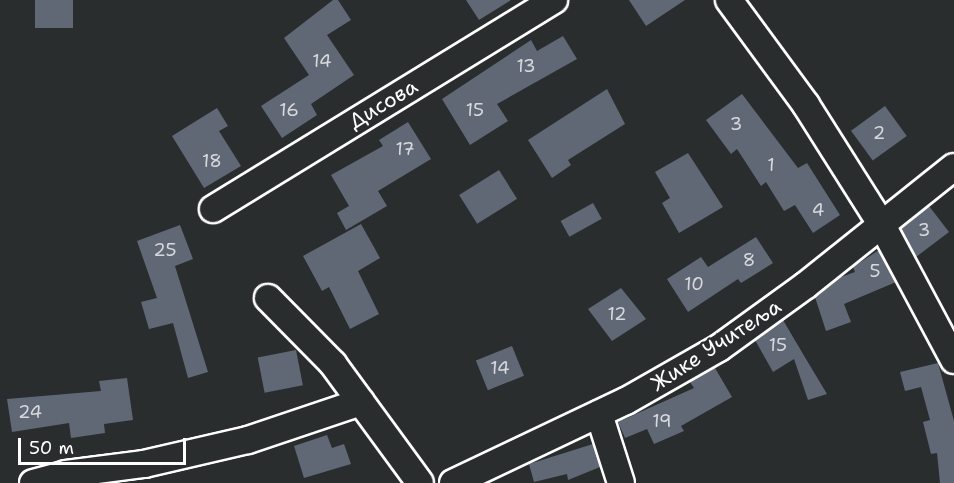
<!DOCTYPE html>
<meta charset="utf-8">
<style>
body{margin:0}
#map{position:relative;width:954px;height:483px;overflow:hidden;background:#2a2d2e;font-family:"Shantell Sans",sans-serif}
div>[style]{position:absolute}
.building>*{inset:0;background:#606876;transform-origin:0 0}
.roads{filter:drop-shadow(2px 0 #fff) drop-shadow(-2px 0 #fff) drop-shadow(0 2px #fff) drop-shadow(0 -2px #fff)}
.minor>*{height:26px;margin:-13px;padding:0 13px;transform-origin:13px;border-radius:13px;background:#2a2d2e}
span{translate:-50% -50%;white-space:nowrap;text-align:center;line-height:1.15;-webkit-text-stroke:4.5px #2a2d2e;paint-order:stroke}
.number-label{font-size:18px;color:#d7d9dd}
.number-label span{-webkit-text-stroke-width:0}
.street-label{font-size:21px;color:#fff}
.scale{position:absolute;left:18px;top:438px;width:168px;height:27px;box-sizing:border-box;border:3px solid #fff;border-top:0;padding-left:8px;font-size:18px;line-height:21px;white-space:nowrap;color:#fff;-webkit-text-stroke:4px #2a2d2e;paint-order:stroke}
</style>
<div id="map">
<div class="building">
<div style="left:35px;top:0;width:38px;height:28px"></div>
<div style="clip-path:polygon(333px 0,338px 0,351px 20px,327px 35px,354px 75px,311px 104px,317px 115px,282px 138px,261px 106px,309px 75px,284px 38px)"></div>
<div style="clip-path:polygon(466px 0,511px 0,479px 20px)"></div>
<div style="clip-path:polygon(629px 0,685px 0,646px 26px)"></div>
<div style="clip-path:polygon(563px 36px,577px 59px,497px 104px,508px 121px,470px 145px,442px 99px,531px 40px,537px 51px)"></div>
<div style="clip-path:polygon(607px 89px,625px 124px,568px 160px,571px 165px,552px 178px,528px 140px)"></div>
<div style="clip-path:polygon(742px 94px,798px 168px,807px 163px,840px 215px,813px 233px,795px 205px,784px 211px,766px 182px,761px 186px,737px 149px,731px 154px,706px 120px)"></div>
<div style="left:885px;top:106px;width:37px;height:42px;rotate:54deg"></div>
<div style="clip-path:polygon(217px 108px,228px 126px,219px 131px,241px 166px,204px 188px,172px 136px)"></div>
<div style="clip-path:polygon(408px 122px,431px 159px,378px 191px,387px 206px,346px 230px,337px 213px,349px 206px,331px 175px,383px 146px,379px 140px)"></div>
<div style="clip-path:polygon(688px 153px,723px 207px,679px 233px,662px 203px,670px 198px,655px 172px)"></div>
<div style="left:499px;top:170px;width:34px;height:47px;rotate:58deg"></div>
<div style="left:593px;top:203px;width:18px;height:37px;rotate:61deg"></div>
<div style="clip-path:polygon(929px 206px,949px 232px,916px 257px,901px 229px)"></div>
<div style="clip-path:polygon(361px 224px,380px 258px,358px 271px,379px 314px,350px 329px,329px 287px,322px 291px,303px 256px)"></div>
<div style="clip-path:polygon(180px 225px,193px 259px,175px 266px,208px 372px,188px 378px,173px 323px,149px 329px,141px 302px,157px 298px,137px 241px)"></div>
<div style="clip-path:polygon(756px 237px,773px 263px,741px 283px,738px 279px,688px 312px,667px 279px,701px 257px,708px 267px)"></div>
<div style="clip-path:polygon(879px 250px,896px 282px,844px 304px,851px 322px,826px 331px,815px 297px,841px 277px,855px 272px,853px 267px)"></div>
<div style="clip-path:polygon(621px 288px,646px 319px,612px 341px,588px 309px)"></div>
<div style="clip-path:polygon(783px 320px,803px 354px,827px 394px,808px 400px,794px 359px,773px 372px,755px 340px)"></div>
<div style="left:512px;top:346px;width:32px;height:39px;rotate:68deg"></div>
<div style="left:296px;top:350px;width:36px;height:39px;rotate:79deg"></div>
<div style="clip-path:polygon(938px 363px,954px 421px,954px 483px,940px 483px,937px 453px,931px 454px,923px 422px,930px 420px,921px 387px,905px 391px,900px 372px)"></div>
<div style="clip-path:polygon(715px 368px,732px 397px,681px 426px,684px 431px,654px 444px,647px 429px,625px 438px,618px 422px,694px 388px,690px 382px)"></div>
<div style="clip-path:polygon(127px 378px,133px 420px,104px 424px,105px 433px,71px 438px,69px 423px,12px 432px,7px 399px,101px 391px,99px 381px)"></div>
<div style="clip-path:polygon(327px 435px,332px 448px,344px 444px,351px 464px,304px 478px,294px 446px)"></div>
<div style="clip-path:polygon(593px 444px,600px 467px,568px 480px,567px 474px,534px 482px,529px 464px)"></div>
</div>
<div class="roads">
<div class="minor">
<div style="left:729px;top:0;width:130px;rotate:53.7deg"></div>
<div style="left:806px;top:105px;width:142px;rotate:57.7deg"></div>
<div style="left:882px;top:225px;width:153px;rotate:61.9deg"></div>
<div style="left:213px;top:209px;width:400px;rotate:-31.5deg"></div>
<div style="left:268px;top:298px;width:93px;rotate:45.4deg"></div>
<div style="left:333px;top:364px;width:147px;rotate:53.8deg"></div>
<div style="left:599px;top:414px;width:72px;rotate:72.3deg"></div>
<div style="left:33px;top:483px;width:34px;rotate:-15deg"></div>
<div style="left:66px;top:474px;width:79px;rotate:-7.3deg"></div>
<div style="left:144px;top:464px;width:107px;rotate:-13deg"></div>
<div style="left:248px;top:440px;width:119px;rotate:-18.6deg"></div>
<div style="left:453px;top:483px;width:191px;rotate:-25.4deg"></div>
<div style="left:626px;top:401px;width:107px;rotate:-29.7deg"></div>
<div style="left:719px;top:348px;width:107px;rotate:-35.9deg"></div>
<div style="left:806px;top:285px;width:189px;rotate:-38.6deg"></div>
</div>
</div>
<div class="number-label">
<span style="left:322px;top:61px">14</span>
<span style="left:526px;top:66px">13</span>
<span style="left:289px;top:110px">16</span>
<span style="left:475px;top:110px">15</span>
<span style="left:736px;top:124px">3</span>
<span style="left:879px;top:133px">2</span>
<span style="left:405px;top:149px">17</span>
<span style="left:212px;top:161px">18</span>
<span style="left:771px;top:165px">1</span>
<span style="left:818px;top:210px">4</span>
<span style="left:924px;top:230px">3</span>
<span style="left:165px;top:250px">25</span>
<span style="left:749px;top:260px">8</span>
<span style="left:875px;top:271px">5</span>
<span style="left:694px;top:284px">10</span>
<span style="left:617px;top:314px">12</span>
<span style="left:778px;top:345px">15</span>
<span style="left:500px;top:368px">14</span>
<span style="left:30px;top:412px">24</span>
<span style="left:662px;top:421px">19</span>
</div>
<div class="street-label">
<span style="left:383px;top:104px;rotate:-31deg">Дисова</span>
<span style="left:716px;top:345px;rotate:-33deg">Жике Учитеља</span>
</div>
<div class="scale">50 m</div>
</div>
